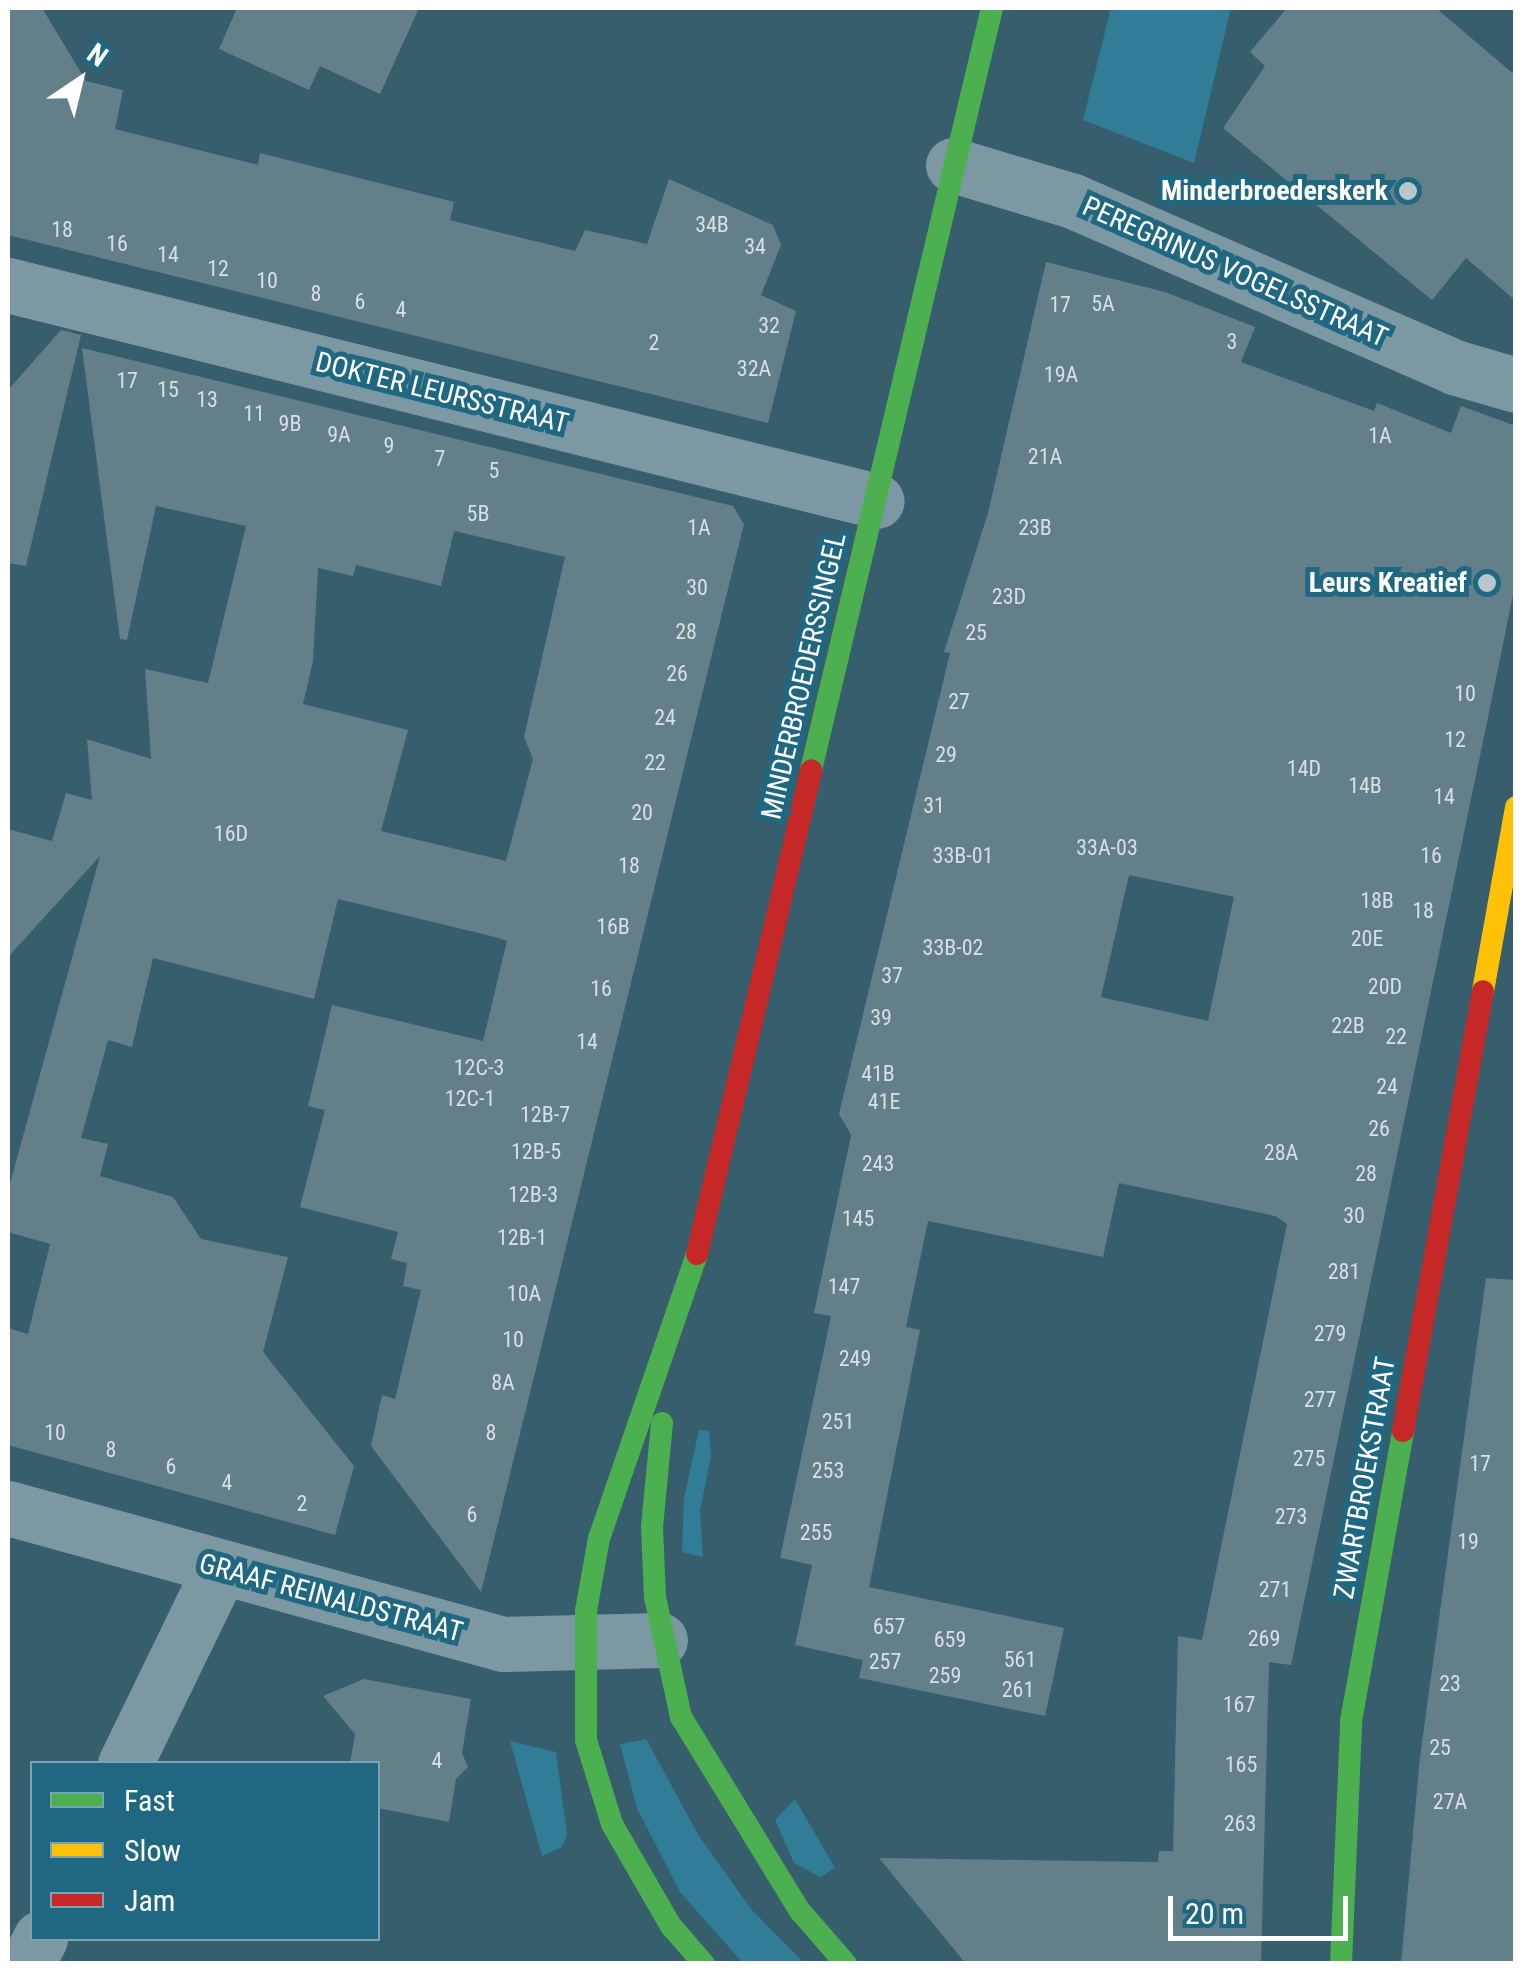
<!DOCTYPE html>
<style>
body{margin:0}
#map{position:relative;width:1523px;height:1971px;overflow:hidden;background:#365e6c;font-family:"Roboto Condensed",sans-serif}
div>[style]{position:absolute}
.green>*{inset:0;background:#317d97}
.building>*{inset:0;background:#63808a}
.street>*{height:55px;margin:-27.5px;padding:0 27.5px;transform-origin:27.5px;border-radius:27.5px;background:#7c98a2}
.fast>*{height:22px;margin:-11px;padding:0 11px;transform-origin:11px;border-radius:11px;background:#4caf50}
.slow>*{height:22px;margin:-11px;padding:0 11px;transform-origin:11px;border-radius:11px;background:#ffc107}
.jam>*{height:22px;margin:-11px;padding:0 11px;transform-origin:11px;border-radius:11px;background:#c62828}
.dots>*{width:28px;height:28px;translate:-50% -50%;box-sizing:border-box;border:5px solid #206882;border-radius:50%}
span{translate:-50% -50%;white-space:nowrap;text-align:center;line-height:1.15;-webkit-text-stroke:10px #206882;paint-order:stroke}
.number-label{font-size:22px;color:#d8dfe2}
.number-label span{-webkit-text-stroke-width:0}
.poi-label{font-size:28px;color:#fff;font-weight:700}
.right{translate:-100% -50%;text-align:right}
.street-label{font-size:28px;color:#fff}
.frame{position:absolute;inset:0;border:10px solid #fff;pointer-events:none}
.legend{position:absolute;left:30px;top:1761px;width:350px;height:180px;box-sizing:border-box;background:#206882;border:2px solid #79a4b4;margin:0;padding:12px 18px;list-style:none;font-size:30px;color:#fff}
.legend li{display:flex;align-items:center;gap:20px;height:50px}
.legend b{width:50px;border:2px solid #79a4b4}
.north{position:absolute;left:30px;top:30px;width:100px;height:100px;-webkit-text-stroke:8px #206882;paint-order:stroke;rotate:35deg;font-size:28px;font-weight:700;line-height:40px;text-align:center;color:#fff}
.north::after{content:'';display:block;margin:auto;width:35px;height:45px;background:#fff;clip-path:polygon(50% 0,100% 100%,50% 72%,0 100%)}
.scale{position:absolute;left:1168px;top:1896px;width:180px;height:45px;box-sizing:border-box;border:5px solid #fff;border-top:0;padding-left:12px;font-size:30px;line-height:35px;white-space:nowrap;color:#fff;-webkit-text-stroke:8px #206882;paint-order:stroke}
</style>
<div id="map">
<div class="green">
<div style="clip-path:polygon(1111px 8px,1231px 8px,1194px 163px,1083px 120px)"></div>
<div style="clip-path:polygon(699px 1430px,709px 1431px,711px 1456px,700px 1511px,703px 1557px,682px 1552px,684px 1498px)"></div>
<div style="clip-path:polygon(646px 1739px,699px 1836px,751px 1909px,804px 1963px,743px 1963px,680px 1892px,637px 1808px,620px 1744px)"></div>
<div style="clip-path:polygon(510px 1741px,556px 1752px,567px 1835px,562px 1847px,542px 1856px)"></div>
<div style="clip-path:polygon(795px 1799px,835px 1868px,820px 1877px,794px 1863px,775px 1820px)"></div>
</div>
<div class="building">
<div style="clip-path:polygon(8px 8px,42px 8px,86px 81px,123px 90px,115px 129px,258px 165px,260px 153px,454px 202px,450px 220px,575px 251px,585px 230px,647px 244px,669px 179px,773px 225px,781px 245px,761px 295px,796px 311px,768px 423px,8px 235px)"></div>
<div style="clip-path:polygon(237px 8px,419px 8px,380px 94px,320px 66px,309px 90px,219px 49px)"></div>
<div style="clip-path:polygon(1287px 8px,1436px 8px,1516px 76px,1516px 301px,1466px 258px,1432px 300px,1223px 128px,1265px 66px,1250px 52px)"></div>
<div style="clip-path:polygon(evenodd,1046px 262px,1165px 292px,1255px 327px,1241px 362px,1374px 411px,1377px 403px,1451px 433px,1461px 406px,1516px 426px,1516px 580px,1486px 727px,1291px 1665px,1269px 1662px,1261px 1964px,966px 1964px,879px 1858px,1158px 1862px,1159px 1851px,1173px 1851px,1178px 1636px,1202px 1640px,1287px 1224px,1275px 1216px,1119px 1183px,1103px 1257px,928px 1221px,906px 1327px,920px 1330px,869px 1587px,1064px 1628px,1045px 1716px,859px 1678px,863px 1660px,795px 1645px,812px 1565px,780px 1558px,831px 1316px,814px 1313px,851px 1135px,839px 1114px,950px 653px,944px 652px,988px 513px,1046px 262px,1129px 875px,1234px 897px,1208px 1021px,1101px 997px,1129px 875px)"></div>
<div style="clip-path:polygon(61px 330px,81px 335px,26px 566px,8px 563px,8px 390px)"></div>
<div style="clip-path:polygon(evenodd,82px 348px,733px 506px,744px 524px,481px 1592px,371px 1446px,382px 1395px,395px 1399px,421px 1290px,403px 1286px,407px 1263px,391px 1259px,398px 1232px,300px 1207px,325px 1110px,308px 1106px,332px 1005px,483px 1041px,507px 941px,495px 937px,338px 899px,314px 999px,153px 958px,132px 1047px,108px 1040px,81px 1138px,108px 1144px,100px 1176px,173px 1197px,201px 1239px,288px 1257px,263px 1352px,354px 1466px,335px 1535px,8px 1445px,8px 1328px,28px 1334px,50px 1244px,8px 1232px,8px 1191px,100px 856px,8px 957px,8px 829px,52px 841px,66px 793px,92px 800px,87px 739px,151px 759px,145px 669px,208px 683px,246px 526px,156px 506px,127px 640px,120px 639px,82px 348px,454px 531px,565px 557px,524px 737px,533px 759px,506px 861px,381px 831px,408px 730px,303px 704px,313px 661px,318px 568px,353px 576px,356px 565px,441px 586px,454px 531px)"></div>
<div style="clip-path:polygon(1486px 1278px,1516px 1280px,1516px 1964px,1401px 1964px,1420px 1757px)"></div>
<div style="clip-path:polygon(364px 1679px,471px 1699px,462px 1753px,468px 1767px,456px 1779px,449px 1822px,378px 1808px,378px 1764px,350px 1764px,355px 1734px,323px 1696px)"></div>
</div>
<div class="street">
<div style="left:953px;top:165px;width:125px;rotate:16.7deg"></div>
<div style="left:1073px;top:201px;width:416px;rotate:23.5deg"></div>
<div style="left:1454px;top:367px;width:65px;rotate:16.2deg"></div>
<div style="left:8px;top:285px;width:895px;rotate:13.96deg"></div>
<div style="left:8px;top:1508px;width:513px;rotate:15.36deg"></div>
<div style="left:503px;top:1644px;width:157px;rotate:-1.5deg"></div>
<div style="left:125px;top:1764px;width:218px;rotate:-64.1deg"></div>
<div style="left:27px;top:1964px;width:29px;rotate:-63deg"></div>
</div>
<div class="fast">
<div style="left:811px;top:770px;width:783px;rotate:-76.64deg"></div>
<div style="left:697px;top:1254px;width:300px;rotate:109deg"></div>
<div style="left:599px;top:1538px;width:74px;rotate:100.1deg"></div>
<div style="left:586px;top:1611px;width:129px;rotate:90deg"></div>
<div style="left:586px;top:1740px;width:88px;rotate:72.8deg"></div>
<div style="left:612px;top:1824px;width:118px;rotate:60deg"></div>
<div style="left:671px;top:1926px;width:50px;rotate:49deg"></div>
<div style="left:662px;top:1423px;width:103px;rotate:95.5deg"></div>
<div style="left:652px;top:1526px;width:71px;rotate:87.6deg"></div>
<div style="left:655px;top:1597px;width:123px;rotate:77.8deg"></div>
<div style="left:681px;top:1717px;width:228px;rotate:58.5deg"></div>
<div style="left:800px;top:1911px;width:70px;rotate:49deg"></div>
<div style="left:1341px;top:1964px;width:243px;rotate:-87.6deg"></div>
<div style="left:1351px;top:1721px;width:295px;rotate:-79.8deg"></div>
</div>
<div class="slow">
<div style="left:1483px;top:991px;width:187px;rotate:-79.8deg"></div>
</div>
<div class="jam">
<div style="left:697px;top:1254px;width:497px;rotate:-76.7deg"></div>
<div style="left:1403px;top:1431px;width:447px;rotate:-79.7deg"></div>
</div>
<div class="dots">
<div style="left:1408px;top:191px;background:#b9c7cc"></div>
<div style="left:1487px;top:583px;background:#b9c7cc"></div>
</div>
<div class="number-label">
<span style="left:712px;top:225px">34B</span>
<span style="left:62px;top:230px">18</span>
<span style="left:117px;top:244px">16</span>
<span style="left:755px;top:247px">34</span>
<span style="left:168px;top:255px">14</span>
<span style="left:218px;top:269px">12</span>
<span style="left:267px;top:281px">10</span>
<span style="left:316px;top:294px">8</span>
<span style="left:360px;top:302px">6</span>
<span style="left:1103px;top:304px">5A</span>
<span style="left:1060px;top:305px">17</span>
<span style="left:401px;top:310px">4</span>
<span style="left:769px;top:326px">32</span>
<span style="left:1232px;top:342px">3</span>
<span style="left:654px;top:343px">2</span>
<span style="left:754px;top:369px">32A</span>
<span style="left:1061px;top:375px">19A</span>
<span style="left:127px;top:381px">17</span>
<span style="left:168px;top:390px">15</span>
<span style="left:207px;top:400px">13</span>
<span style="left:254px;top:414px">11</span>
<span style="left:290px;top:424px">9B</span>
<span style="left:339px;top:435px">9A</span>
<span style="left:1380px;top:436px">1A</span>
<span style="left:389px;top:446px">9</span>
<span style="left:1045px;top:457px">21A</span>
<span style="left:440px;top:459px">7</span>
<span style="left:494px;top:471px">5</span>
<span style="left:478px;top:514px">5B</span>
<span style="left:699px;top:528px">1A</span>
<span style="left:1035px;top:528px">23B</span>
<span style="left:697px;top:588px">30</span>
<span style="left:1009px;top:597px">23D</span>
<span style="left:686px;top:632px">28</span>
<span style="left:976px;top:633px">25</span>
<span style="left:677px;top:674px">26</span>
<span style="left:1465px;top:694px">10</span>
<span style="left:959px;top:702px">27</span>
<span style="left:665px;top:718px">24</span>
<span style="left:1455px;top:740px">12</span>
<span style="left:946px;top:755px">29</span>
<span style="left:655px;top:763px">22</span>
<span style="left:1304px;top:769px">14D</span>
<span style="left:1365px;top:786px">14B</span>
<span style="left:1444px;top:797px">14</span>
<span style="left:934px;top:806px">31</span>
<span style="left:642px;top:813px">20</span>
<span style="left:231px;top:834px">16D</span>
<span style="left:1107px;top:848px">33A-03</span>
<span style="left:963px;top:856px">33B-01</span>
<span style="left:1431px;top:856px">16</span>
<span style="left:629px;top:866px">18</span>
<span style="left:1377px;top:901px">18B</span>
<span style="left:1423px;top:911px">18</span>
<span style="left:613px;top:927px">16B</span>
<span style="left:1367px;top:939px">20E</span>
<span style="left:953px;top:948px">33B-02</span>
<span style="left:892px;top:976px">37</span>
<span style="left:1385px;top:987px">20D</span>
<span style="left:601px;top:989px">16</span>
<span style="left:881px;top:1018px">39</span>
<span style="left:1348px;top:1026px">22B</span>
<span style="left:1396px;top:1037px">22</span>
<span style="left:587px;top:1042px">14</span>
<span style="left:479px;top:1068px">12C-3</span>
<span style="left:878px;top:1074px">41B</span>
<span style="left:1387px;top:1087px">24</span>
<span style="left:470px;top:1099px">12C-1</span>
<span style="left:884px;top:1102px">41E</span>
<span style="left:545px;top:1115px">12B-7</span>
<span style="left:1379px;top:1129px">26</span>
<span style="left:536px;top:1152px">12B-5</span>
<span style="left:1281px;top:1153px">28A</span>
<span style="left:878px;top:1164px">243</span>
<span style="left:1366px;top:1174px">28</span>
<span style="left:533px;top:1195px">12B-3</span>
<span style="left:1354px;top:1216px">30</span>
<span style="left:858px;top:1219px">145</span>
<span style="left:522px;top:1238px">12B-1</span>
<span style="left:1344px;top:1272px">281</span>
<span style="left:844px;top:1287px">147</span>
<span style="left:524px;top:1294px">10A</span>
<span style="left:1330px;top:1334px">279</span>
<span style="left:513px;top:1340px">10</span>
<span style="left:855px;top:1359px">249</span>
<span style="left:503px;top:1383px">8A</span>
<span style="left:1320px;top:1400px">277</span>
<span style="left:838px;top:1422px">251</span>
<span style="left:55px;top:1433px">10</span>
<span style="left:491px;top:1433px">8</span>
<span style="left:111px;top:1450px">8</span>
<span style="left:1309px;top:1459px">275</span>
<span style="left:1480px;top:1464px">17</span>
<span style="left:171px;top:1467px">6</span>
<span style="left:828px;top:1471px">253</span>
<span style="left:227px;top:1483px">4</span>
<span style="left:302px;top:1504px">2</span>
<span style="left:472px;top:1515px">6</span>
<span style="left:1291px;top:1517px">273</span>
<span style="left:816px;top:1533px">255</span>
<span style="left:1468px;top:1542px">19</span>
<span style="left:1275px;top:1590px">271</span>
<span style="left:889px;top:1627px">657</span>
<span style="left:1264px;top:1639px">269</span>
<span style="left:950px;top:1640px">659</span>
<span style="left:1020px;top:1660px">561</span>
<span style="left:885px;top:1662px">257</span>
<span style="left:945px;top:1676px">259</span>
<span style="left:1450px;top:1684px">23</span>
<span style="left:1018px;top:1690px">261</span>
<span style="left:1239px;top:1705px">167</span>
<span style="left:1440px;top:1748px">25</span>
<span style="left:437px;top:1761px">4</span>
<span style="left:1241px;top:1765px">165</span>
<span style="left:1450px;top:1802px">27A</span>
<span style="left:1240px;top:1824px">263</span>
</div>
<div class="poi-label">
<span class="right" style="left:1388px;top:191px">Minderbroederskerk</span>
<span class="right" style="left:1467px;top:583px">Leurs Kreatief</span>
</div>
<div class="street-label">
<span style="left:1235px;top:272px;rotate:24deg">PEREGRINUS VOGELSSTRAAT</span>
<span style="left:442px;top:393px;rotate:14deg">DOKTER LEURSSTRAAT</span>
<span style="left:804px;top:676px;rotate:-77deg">MINDERBROEDERSSINGEL</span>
<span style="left:1365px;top:1478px;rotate:-80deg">ZWARTBROEKSTRAAT</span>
<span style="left:331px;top:1598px;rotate:15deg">GRAAF REINALDSTRAAT</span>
</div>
<div class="frame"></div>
<ul class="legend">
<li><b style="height:12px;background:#4caf50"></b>Fast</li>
<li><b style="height:12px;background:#ffc107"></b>Slow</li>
<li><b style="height:12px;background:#c62828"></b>Jam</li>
</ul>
<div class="north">N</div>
<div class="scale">20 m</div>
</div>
